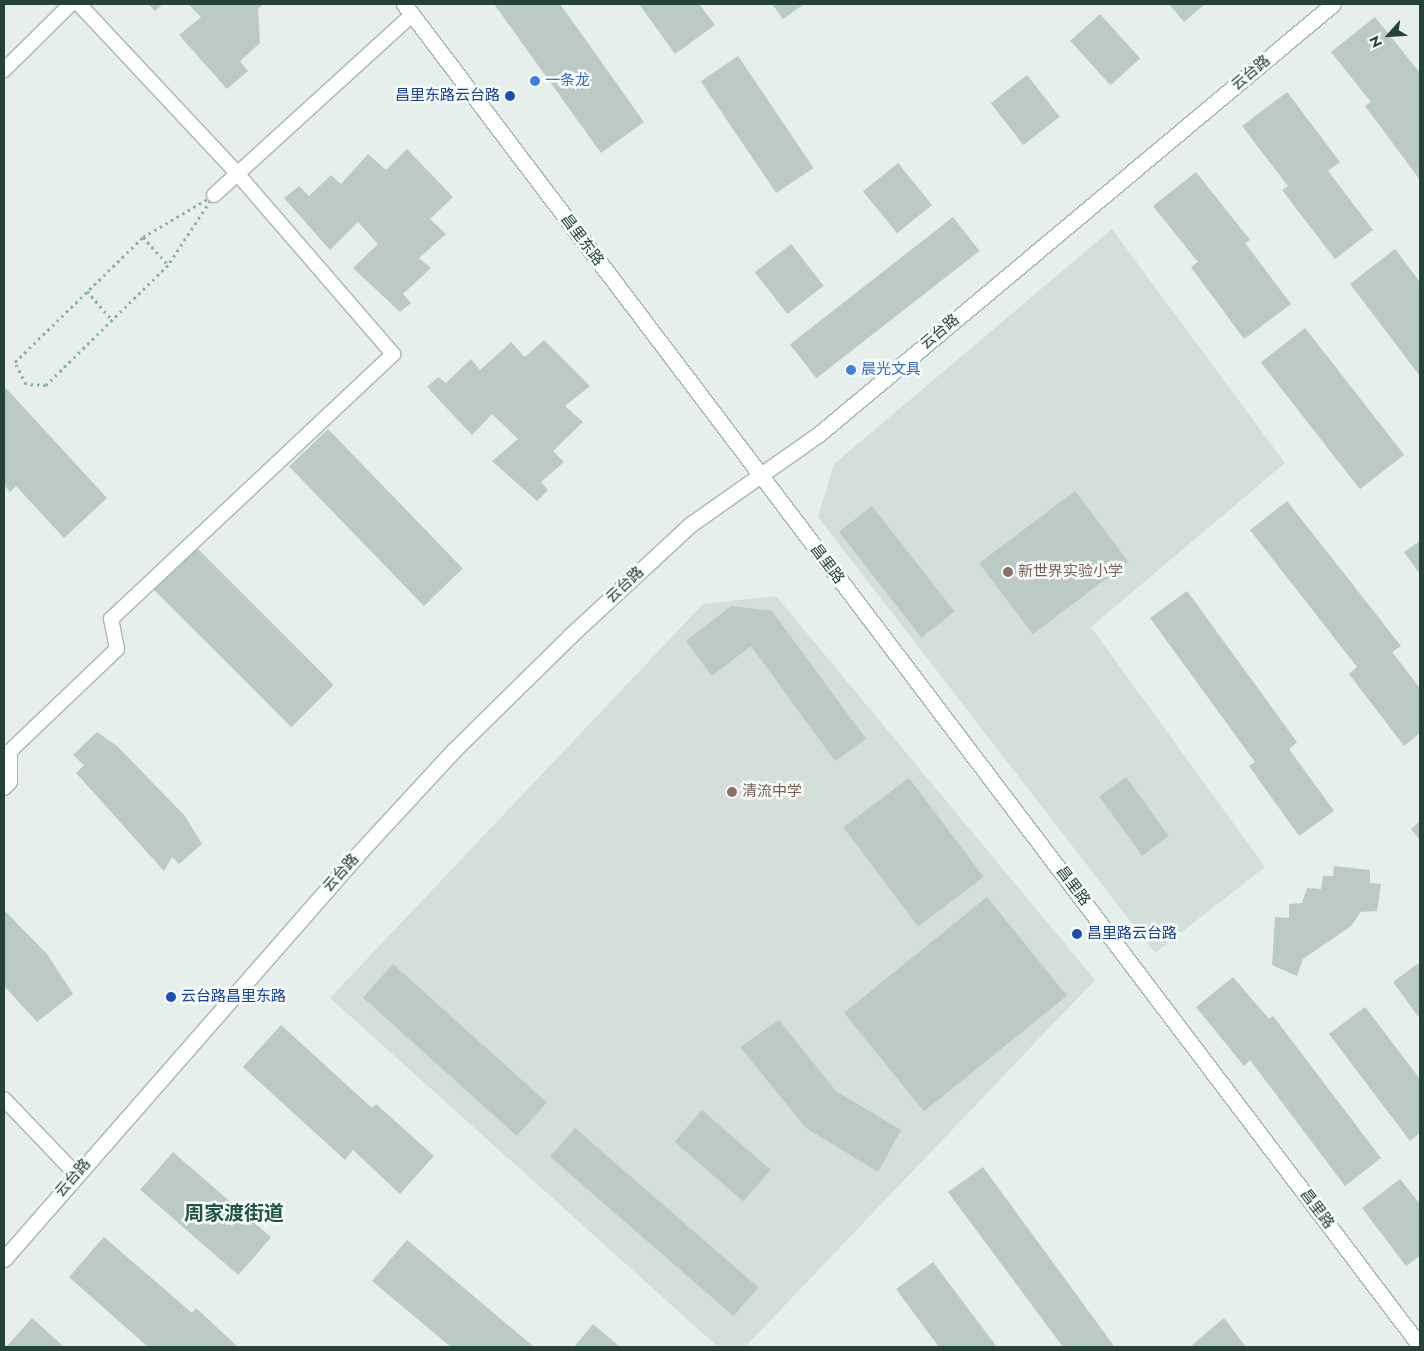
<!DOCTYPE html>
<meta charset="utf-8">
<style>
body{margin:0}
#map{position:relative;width:1424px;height:1351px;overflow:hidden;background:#e6efeb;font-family:Jost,"Noto Sans SC",sans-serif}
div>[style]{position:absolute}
.built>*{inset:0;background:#d4dfda}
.building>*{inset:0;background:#bbcac4;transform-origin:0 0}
.path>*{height:3px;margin-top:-1.5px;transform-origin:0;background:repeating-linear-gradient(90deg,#86b3a5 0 2.5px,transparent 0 6.5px)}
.roads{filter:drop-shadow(1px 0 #a8b8b2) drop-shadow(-1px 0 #a8b8b2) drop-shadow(0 1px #a8b8b2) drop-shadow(0 -1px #a8b8b2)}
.service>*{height:14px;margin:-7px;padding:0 7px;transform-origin:7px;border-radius:7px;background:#fff}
.tertiary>*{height:15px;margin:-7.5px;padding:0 7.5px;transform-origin:7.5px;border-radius:7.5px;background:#fff}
.dots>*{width:14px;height:14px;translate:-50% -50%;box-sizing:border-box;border:2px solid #f7fbf9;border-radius:50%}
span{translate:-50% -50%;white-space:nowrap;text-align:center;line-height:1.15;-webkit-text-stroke:5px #f7fbf9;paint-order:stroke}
.street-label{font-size:15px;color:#24423a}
.shop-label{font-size:15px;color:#366cbe}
.left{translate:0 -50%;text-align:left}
.transit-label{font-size:15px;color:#164399}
.right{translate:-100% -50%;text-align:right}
.education-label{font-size:15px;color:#785e54}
.district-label{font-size:20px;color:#1f5548;font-weight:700}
.frame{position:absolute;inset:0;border:5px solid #24423a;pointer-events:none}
.north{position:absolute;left:1364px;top:10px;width:50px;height:50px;-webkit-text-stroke:4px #f7fbf9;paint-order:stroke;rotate:244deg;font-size:14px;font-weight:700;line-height:20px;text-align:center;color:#24423a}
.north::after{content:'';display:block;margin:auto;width:18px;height:22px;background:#24423a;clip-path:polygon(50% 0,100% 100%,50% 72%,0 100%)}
</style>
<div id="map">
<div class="built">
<div style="clip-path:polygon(1112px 229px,1285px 463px,1091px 627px,1265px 867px,1155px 953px,818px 517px,834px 464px)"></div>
<div style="clip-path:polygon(776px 596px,1095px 980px,745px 1347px,718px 1347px,330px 998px,703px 604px)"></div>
</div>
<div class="building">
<div style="clip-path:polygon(148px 4px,163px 4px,155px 11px)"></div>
<div style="clip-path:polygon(188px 4px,263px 4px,258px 9px,260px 43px,240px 61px,248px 71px,227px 89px,179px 35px,201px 17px)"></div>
<div style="clip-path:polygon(494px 4px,560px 4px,644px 122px,601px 153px)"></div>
<div style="clip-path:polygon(639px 4px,699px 4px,715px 25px,675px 54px)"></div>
<div style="clip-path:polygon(772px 4px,804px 4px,783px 19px)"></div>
<div style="clip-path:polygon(1169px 4px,1205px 4px,1184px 22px)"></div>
<div style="left:1100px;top:14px;width:60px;height:40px;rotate:48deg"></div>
<div style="clip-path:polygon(1375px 17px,1420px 73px,1420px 180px,1365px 106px,1371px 102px,1331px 52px)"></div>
<div style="left:738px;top:56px;width:135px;height:45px;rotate:56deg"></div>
<div style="left:1027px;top:75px;width:53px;height:46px;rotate:52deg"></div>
<div style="clip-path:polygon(1287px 92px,1340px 162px,1328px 171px,1373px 230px,1335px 259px,1282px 190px,1288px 186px,1242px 126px)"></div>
<div style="clip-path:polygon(407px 149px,453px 197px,430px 219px,446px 234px,419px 258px,431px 268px,403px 294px,411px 303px,400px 312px,353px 268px,378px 244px,358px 222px,330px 250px,284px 198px,299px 186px,309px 196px,331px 175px,341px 184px,368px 154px,386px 170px)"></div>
<div style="left:898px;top:163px;width:54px;height:45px;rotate:51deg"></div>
<div style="clip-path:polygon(1196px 172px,1250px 240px,1245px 243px,1291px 304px,1244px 339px,1191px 267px,1198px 262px,1153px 206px)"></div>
<div style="left:953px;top:217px;width:43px;height:207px;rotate:52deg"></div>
<div style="left:791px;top:244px;width:53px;height:46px;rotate:52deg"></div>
<div style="clip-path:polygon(1395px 249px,1420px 282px,1420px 376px,1350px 284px)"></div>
<div style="left:1305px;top:328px;width:161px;height:56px;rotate:52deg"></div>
<div style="clip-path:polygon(544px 340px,590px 386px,565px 406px,583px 422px,553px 451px,564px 462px,541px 482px,548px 490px,537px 501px,492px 461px,518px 439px,492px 414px,472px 435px,427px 387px,438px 377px,446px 383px,471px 359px,480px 370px,511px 342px,525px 357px)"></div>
<div style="clip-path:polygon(4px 386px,107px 498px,64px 538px,16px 486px,10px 492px,4px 485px)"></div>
<div style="left:328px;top:429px;width:194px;height:54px;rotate:46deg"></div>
<div style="left:1075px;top:491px;width:89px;height:120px;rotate:53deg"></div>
<div style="clip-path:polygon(1287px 501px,1401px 646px,1392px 652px,1420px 688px,1420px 733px,1404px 746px,1349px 674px,1357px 667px,1250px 530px)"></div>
<div style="left:872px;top:506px;width:134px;height:42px;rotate:52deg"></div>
<div style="clip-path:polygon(1420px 541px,1420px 574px,1404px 552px)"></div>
<div style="left:193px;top:544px;width:199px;height:60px;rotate:45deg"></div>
<div style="clip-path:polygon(1187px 591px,1297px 742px,1289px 749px,1334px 811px,1299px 836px,1249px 766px,1255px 762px,1150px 618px)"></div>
<div style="clip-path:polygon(731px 606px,772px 611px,866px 739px,835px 761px,751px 646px,712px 676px,686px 641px)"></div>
<div style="clip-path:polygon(97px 732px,117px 746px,185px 816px,202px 844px,179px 864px,172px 857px,164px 871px,76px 773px,84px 765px,73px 755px)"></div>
<div style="left:1126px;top:777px;width:73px;height:33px;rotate:54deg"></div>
<div style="left:909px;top:778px;width:124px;height:82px;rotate:53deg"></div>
<div style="clip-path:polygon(1420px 821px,1420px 840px,1411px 829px)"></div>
<div style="clip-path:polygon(1334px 866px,1370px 870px,1370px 883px,1381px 884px,1377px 911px,1361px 912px,1351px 926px,1303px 959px,1297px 976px,1272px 965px,1275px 917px,1289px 918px,1289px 904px,1302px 903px,1307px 888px,1321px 889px,1323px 876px,1333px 876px)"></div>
<div style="left:987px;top:897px;width:127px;height:184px;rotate:51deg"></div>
<div style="clip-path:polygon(4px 910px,47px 954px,73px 994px,37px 1022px,4px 986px)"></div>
<div style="clip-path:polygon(1420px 962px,1420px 1019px,1393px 982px)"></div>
<div style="left:393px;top:964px;width:207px;height:45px;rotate:42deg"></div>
<div style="clip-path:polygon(1233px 977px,1269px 1019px,1273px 1016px,1381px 1158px,1345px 1186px,1250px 1060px,1244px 1066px,1196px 1007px)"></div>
<div style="clip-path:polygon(1365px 1007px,1420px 1079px,1420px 1133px,1410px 1141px,1329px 1034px)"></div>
<div style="clip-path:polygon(779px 1020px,836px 1091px,901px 1130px,878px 1172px,806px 1128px,740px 1047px)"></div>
<div style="clip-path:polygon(281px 1025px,372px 1108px,376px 1104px,434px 1156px,400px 1194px,353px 1150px,345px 1160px,243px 1067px)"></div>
<div style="left:702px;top:1110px;width:91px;height:42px;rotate:41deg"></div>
<div style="left:575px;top:1128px;width:243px;height:38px;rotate:41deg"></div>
<div style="left:173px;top:1152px;width:130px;height:50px;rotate:41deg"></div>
<div style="clip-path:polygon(983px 1167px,1114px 1346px,1112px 1347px,1063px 1347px,948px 1192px)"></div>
<div style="clip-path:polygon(1400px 1179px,1420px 1204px,1420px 1256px,1406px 1266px,1362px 1208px)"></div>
<div style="clip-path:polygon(104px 1237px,192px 1313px,196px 1308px,238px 1347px,148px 1347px,69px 1277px)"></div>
<div style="clip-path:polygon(407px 1240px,534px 1347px,451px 1347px,372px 1281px)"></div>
<div style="clip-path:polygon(933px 1262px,997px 1347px,939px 1347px,896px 1289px)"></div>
<div style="clip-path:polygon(32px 1318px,64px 1347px,6px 1347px)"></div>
<div style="clip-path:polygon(1224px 1318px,1246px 1347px,1190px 1347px)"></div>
<div style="clip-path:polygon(593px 1324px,620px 1347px,574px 1347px)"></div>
</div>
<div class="path">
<div style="left:214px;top:195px;width:84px;rotate:123.3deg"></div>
<div style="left:168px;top:265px;width:171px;rotate:135.5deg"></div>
<div style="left:46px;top:385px;width:20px;rotate:-177deg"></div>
<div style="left:26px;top:384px;width:25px;rotate:-117deg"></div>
<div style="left:15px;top:362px;width:179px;rotate:-44.3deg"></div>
<div style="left:143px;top:237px;width:82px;rotate:-30.6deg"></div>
<div style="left:143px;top:237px;width:38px;rotate:48deg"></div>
<div style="left:87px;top:291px;width:38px;rotate:49deg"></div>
</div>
<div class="roads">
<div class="service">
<div style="left:4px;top:70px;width:94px;rotate:-44.6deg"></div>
<div style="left:214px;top:195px;width:268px;rotate:-42.3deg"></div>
<div style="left:4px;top:788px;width:8px;rotate:-45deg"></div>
<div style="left:10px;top:782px;width:31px;rotate:-90deg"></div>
<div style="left:10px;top:751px;width:148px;rotate:-43.6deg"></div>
<div style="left:117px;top:649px;width:31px;rotate:-101deg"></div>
<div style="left:111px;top:619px;width:387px;rotate:-43.2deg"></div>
<div style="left:393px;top:354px;width:239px;rotate:-130.8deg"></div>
<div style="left:237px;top:173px;width:231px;rotate:-133.1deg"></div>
<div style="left:4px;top:1099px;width:104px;rotate:46.2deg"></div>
</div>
<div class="tertiary">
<div style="left:404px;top:4px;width:1683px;rotate:52.87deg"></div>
<div style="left:4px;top:1259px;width:538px;rotate:-48.84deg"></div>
<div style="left:358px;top:854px;width:140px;rotate:-47.3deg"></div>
<div style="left:453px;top:751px;width:165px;rotate:-44.5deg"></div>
<div style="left:571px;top:635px;width:163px;rotate:-42.8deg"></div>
<div style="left:691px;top:524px;width:156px;rotate:-35.1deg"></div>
<div style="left:819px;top:434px;width:670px;rotate:-39.92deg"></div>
</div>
</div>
<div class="dots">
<div style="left:535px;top:81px;background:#3f7fe0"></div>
<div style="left:510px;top:96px;background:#1a4fb4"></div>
<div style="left:851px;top:370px;background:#3f7fe0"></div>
<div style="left:1008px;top:572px;background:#8d6e63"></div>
<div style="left:732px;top:792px;background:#8d6e63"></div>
<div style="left:1077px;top:934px;background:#1a4fb4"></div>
<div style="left:171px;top:997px;background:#1a4fb4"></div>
</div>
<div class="street-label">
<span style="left:1251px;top:73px;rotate:-40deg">云台路</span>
<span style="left:582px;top:240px;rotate:53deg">昌里东路</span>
<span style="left:940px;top:332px;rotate:-40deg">云台路</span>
<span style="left:827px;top:564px;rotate:53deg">昌里路</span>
<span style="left:625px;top:585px;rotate:-43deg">云台路</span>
<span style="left:341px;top:873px;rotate:-48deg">云台路</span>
<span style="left:1073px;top:886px;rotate:53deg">昌里路</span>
<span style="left:73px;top:1178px;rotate:-49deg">云台路</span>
<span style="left:1317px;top:1209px;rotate:53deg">昌里路</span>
</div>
<div class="shop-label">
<span class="left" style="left:545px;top:81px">一条龙</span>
<span class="left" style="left:861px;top:370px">晨光文具</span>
</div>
<div class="transit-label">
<span class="right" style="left:500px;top:96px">昌里东路云台路</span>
<span class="left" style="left:1087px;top:934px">昌里路云台路</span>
<span class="left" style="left:181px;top:997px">云台路昌里东路</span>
</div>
<div class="education-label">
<span class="left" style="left:1018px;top:572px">新世界实验小学</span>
<span class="left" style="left:742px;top:792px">清流中学</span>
</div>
<div class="district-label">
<span style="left:234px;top:1213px">周家渡街道</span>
</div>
<div class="frame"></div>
<div class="north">N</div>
</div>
